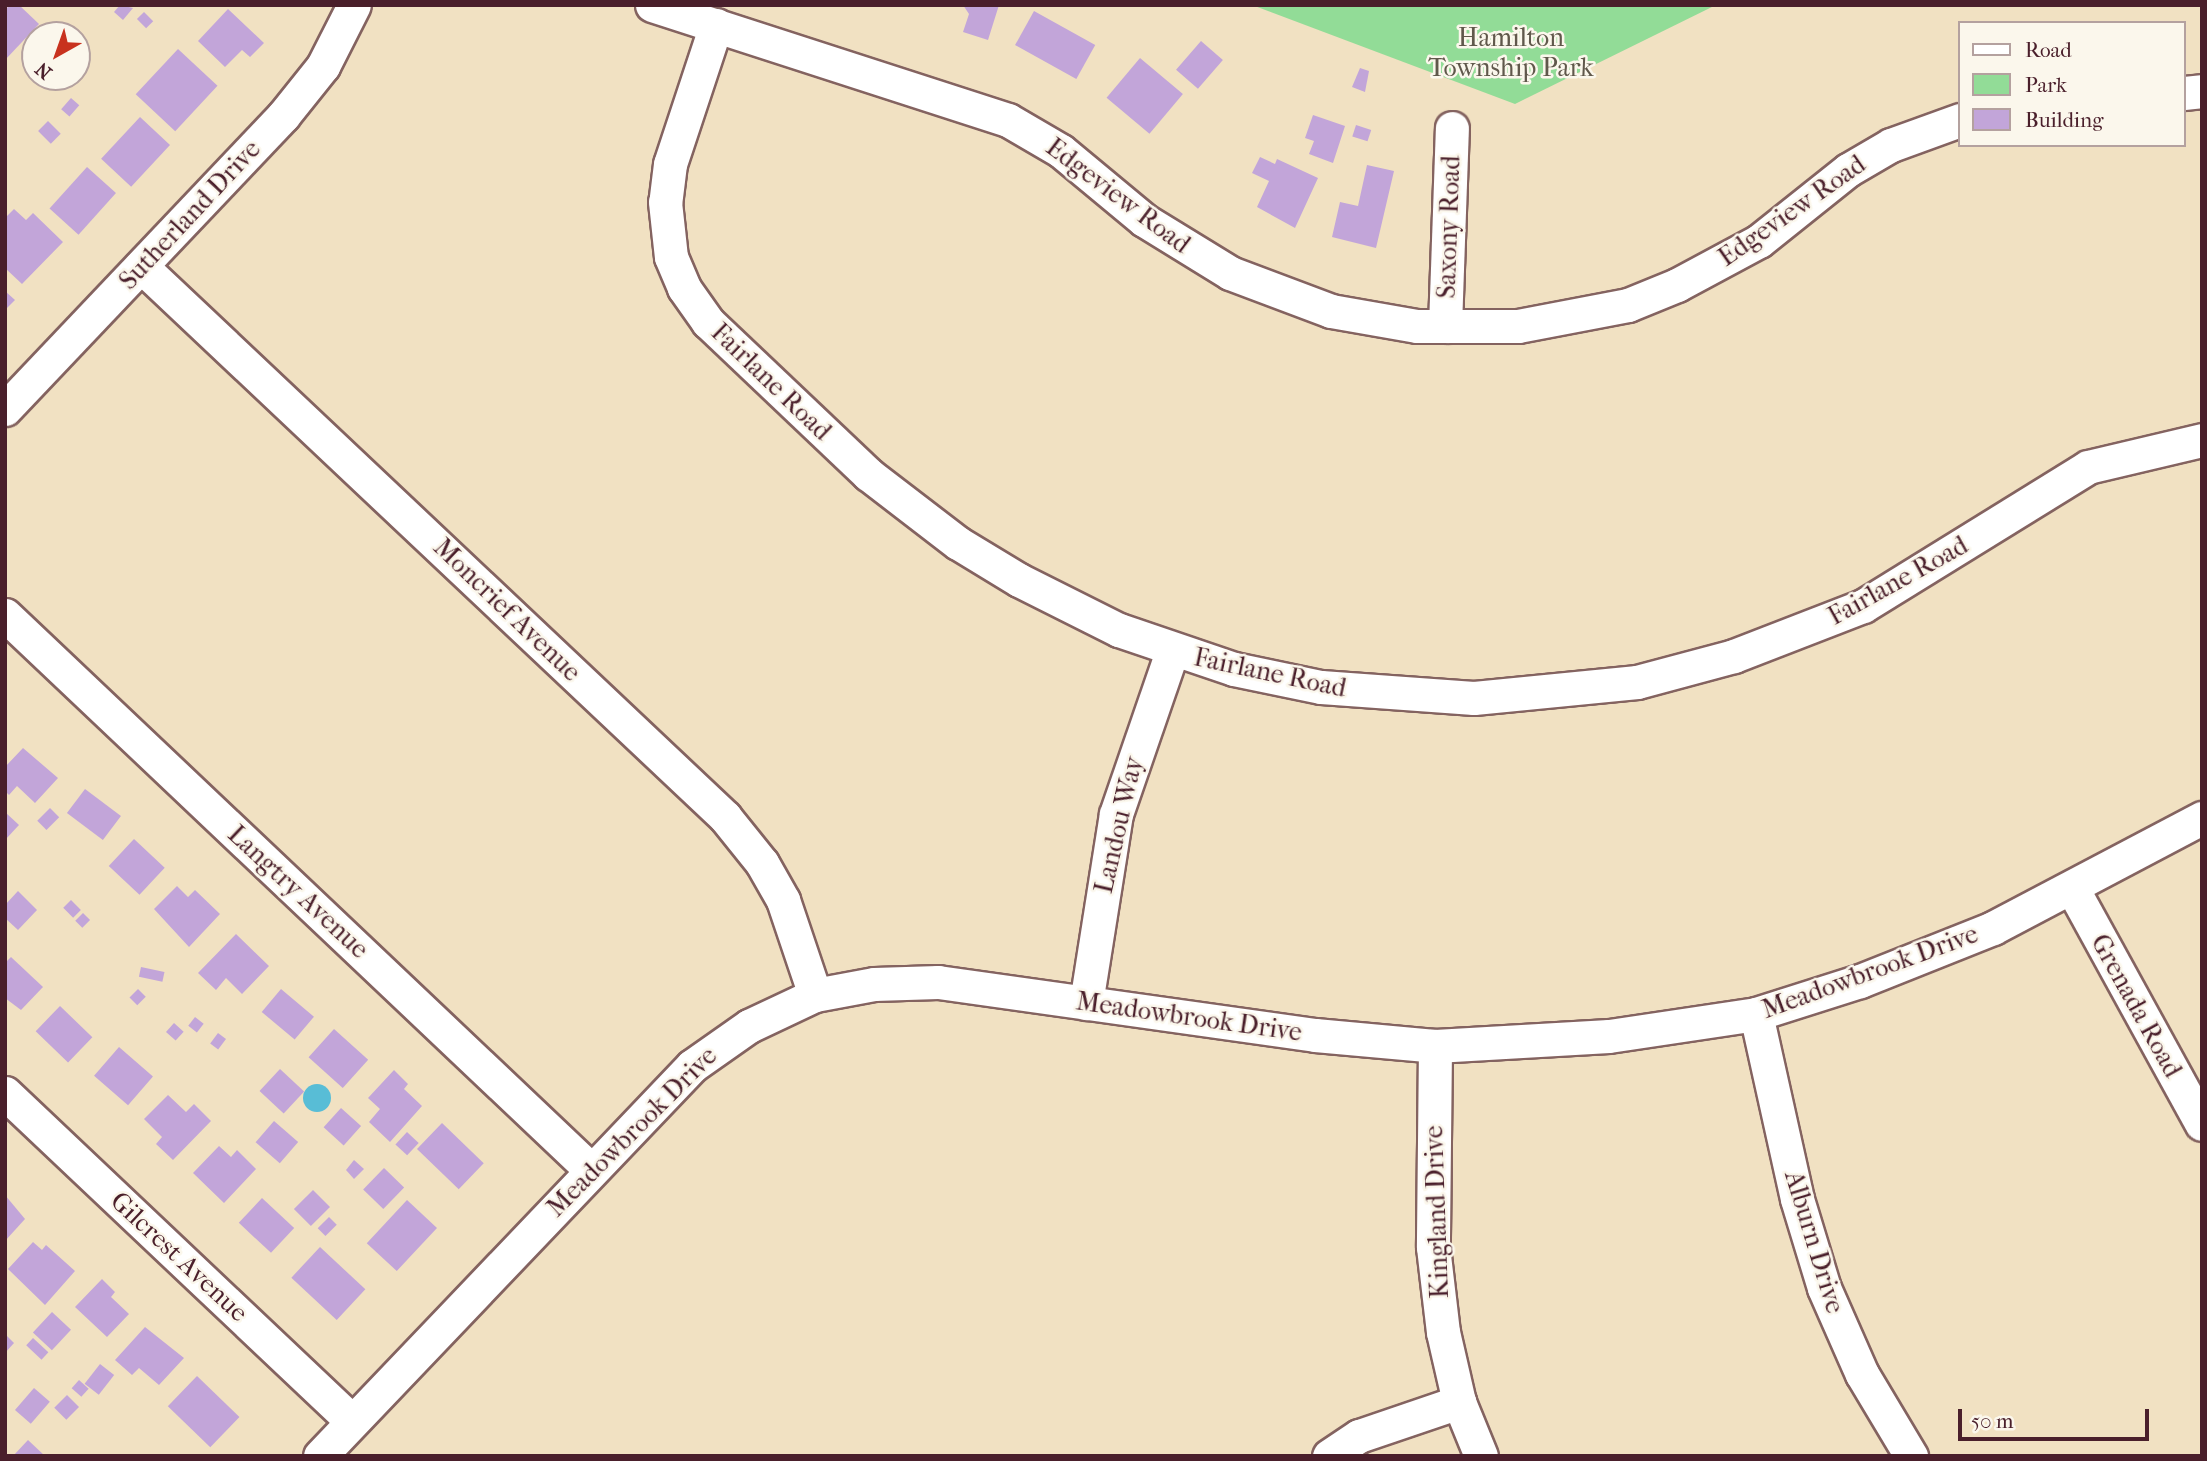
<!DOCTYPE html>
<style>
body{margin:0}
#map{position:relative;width:2207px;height:1461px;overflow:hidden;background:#f1e1c2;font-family:"IM FELL French Canon",serif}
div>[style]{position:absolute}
.green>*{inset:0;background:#92dc97}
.water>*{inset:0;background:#58bdd6}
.round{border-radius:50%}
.building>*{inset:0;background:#c2a5d9;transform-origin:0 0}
.roads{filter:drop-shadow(2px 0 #846360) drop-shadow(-2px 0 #846360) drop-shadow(0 2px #846360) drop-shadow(0 -2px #846360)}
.minor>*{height:33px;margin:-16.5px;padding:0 16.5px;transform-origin:16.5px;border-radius:16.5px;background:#fff}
span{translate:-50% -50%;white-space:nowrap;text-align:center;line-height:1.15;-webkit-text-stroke:5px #fbf7ec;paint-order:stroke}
.park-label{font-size:26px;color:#60584b}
.street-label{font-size:26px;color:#4a1f2b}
.frame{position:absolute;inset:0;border:7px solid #4a1f2b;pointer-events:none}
.legend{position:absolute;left:1958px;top:21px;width:228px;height:126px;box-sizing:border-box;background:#fbf7ec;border:2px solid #b4a19f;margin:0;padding:9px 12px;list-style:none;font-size:21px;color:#4a1f2b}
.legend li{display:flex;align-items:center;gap:14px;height:35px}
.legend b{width:35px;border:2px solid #b4a19f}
.north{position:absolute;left:21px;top:21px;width:70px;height:70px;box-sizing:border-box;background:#fbf7ec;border:2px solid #b4a19f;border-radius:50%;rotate:220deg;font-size:19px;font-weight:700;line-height:28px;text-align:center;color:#4a1f2b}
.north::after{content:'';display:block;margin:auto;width:24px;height:32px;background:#c8321e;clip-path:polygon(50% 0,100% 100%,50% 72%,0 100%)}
.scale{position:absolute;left:1958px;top:1409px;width:191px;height:32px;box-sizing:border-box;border:4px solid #4a1f2b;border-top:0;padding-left:9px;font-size:21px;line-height:24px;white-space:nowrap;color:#4a1f2b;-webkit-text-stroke:5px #fbf7ec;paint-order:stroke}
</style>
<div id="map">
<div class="green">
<div style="clip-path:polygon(1252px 5px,1716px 5px,1515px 104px)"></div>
</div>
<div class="water">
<div class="round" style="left:303px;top:1084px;width:28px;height:28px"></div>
</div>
<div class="building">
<div style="clip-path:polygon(10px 5px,19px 5px,39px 24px,5px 60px,5px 10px)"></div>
<div style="clip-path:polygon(120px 5px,133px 8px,123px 20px,114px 12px)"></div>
<div style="clip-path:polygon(963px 5px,999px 5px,988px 40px,963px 32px,969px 14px)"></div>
<div style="clip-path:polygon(228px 9px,264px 43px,250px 57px,242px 50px,225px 67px,198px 41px)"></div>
<div style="left:1034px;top:11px;width:70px;height:39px;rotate:29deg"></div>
<div style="left:144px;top:12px;width:13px;height:10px;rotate:45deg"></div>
<div style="left:1201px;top:41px;width:29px;height:38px;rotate:41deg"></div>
<div style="left:178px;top:49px;width:54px;height:62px;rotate:43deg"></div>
<div style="clip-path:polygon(77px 51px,88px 62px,77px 73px)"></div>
<div style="left:1140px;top:58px;width:56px;height:52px;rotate:40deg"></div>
<div style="clip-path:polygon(1360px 68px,1369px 71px,1365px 92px,1352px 87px)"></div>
<div style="left:71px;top:98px;width:11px;height:15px;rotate:41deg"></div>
<div style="clip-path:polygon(1313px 115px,1345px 126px,1333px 163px,1309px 154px,1314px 141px,1305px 138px)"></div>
<div style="left:140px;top:117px;width:41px;height:57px;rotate:43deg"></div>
<div style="left:48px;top:121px;width:18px;height:14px;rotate:45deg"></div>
<div style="left:1356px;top:125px;width:16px;height:12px;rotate:18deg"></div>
<div style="clip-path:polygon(1260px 157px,1275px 164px,1277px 159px,1318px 178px,1295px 228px,1257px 207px,1269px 181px,1252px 173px)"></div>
<div style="clip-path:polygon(1367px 165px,1394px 171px,1376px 248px,1332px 237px,1340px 202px,1358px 206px)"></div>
<div style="left:87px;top:167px;width:39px;height:56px;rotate:42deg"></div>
<div style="clip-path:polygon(14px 209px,26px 220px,33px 213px,63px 242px,22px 284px,5px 268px,5px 218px)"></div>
<div style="clip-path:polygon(5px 291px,15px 300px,5px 310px)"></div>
<div style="clip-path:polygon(23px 748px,58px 778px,35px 803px,17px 786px,9px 795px,5px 791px,5px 767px)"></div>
<div style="left:85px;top:789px;width:45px;height:30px;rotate:37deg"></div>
<div style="left:50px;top:808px;width:13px;height:18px;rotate:45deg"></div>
<div style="clip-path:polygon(5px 812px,19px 825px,5px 840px)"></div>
<div style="left:134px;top:839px;width:42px;height:37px;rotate:43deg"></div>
<div style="clip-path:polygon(177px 886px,188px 897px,195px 890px,220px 914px,189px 947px,154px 909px)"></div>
<div style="clip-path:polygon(18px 891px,37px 910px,18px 930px,5px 918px,5px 905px)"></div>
<div style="left:71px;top:900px;width:14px;height:11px;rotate:45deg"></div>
<div style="left:83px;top:913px;width:10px;height:11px;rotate:45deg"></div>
<div style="clip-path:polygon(236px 934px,269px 966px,242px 994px,226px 978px,216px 990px,198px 973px)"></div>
<div style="clip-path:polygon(11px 957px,43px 987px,21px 1010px,5px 998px,5px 963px)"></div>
<div style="left:141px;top:967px;width:24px;height:10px;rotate:12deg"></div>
<div style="left:138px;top:989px;width:11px;height:12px;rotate:45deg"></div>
<div style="left:281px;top:989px;width:43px;height:30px;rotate:40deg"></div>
<div style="left:60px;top:1006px;width:45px;height:35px;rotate:44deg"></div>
<div style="left:195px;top:1017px;width:11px;height:11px;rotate:38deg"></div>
<div style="left:174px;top:1023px;width:13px;height:12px;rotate:42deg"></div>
<div style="left:334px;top:1029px;width:46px;height:38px;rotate:42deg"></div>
<div style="left:218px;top:1033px;width:10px;height:13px;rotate:37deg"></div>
<div style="left:119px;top:1047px;width:45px;height:38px;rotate:41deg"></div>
<div style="left:280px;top:1069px;width:33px;height:30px;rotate:43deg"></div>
<div style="clip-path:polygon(394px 1070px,408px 1084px,404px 1089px,422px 1106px,390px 1142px,369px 1122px,380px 1109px,368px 1098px)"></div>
<div style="clip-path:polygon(168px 1095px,186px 1112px,194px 1104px,211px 1121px,173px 1160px,156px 1144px,162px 1137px,144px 1119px)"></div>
<div style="left:341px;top:1108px;width:27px;height:26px;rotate:42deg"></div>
<div style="left:274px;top:1121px;width:32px;height:28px;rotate:41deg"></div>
<div style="left:442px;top:1123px;width:58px;height:36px;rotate:44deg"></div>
<div style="left:407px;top:1132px;width:16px;height:17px;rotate:43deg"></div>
<div style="clip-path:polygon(219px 1146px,231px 1157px,237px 1150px,256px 1169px,224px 1203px,193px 1173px)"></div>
<div style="clip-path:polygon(354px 1160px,364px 1169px,354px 1179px,346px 1170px)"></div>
<div style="left:384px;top:1168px;width:28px;height:30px;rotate:44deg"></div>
<div style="left:313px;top:1190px;width:24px;height:27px;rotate:45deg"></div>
<div style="clip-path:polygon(5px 1195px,25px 1219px,5px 1241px)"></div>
<div style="left:262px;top:1198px;width:44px;height:34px;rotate:43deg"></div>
<div style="left:407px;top:1200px;width:41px;height:59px;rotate:43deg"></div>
<div style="left:329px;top:1217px;width:11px;height:16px;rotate:45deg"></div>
<div style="clip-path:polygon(33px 1242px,42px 1250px,46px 1245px,75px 1271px,45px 1305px,8px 1269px)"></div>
<div style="left:320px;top:1247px;width:62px;height:42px;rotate:43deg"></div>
<div style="clip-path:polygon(102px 1279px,115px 1292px,111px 1297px,129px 1314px,107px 1337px,75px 1307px)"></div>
<div style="left:52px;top:1312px;width:26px;height:28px;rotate:43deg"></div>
<div style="clip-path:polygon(145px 1327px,184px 1358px,159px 1385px,139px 1368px,132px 1375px,115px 1360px)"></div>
<div style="clip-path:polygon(5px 1334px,14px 1343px,5px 1353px)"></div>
<div style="left:33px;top:1338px;width:21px;height:10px;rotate:43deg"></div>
<div style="left:100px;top:1364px;width:18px;height:25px;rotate:38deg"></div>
<div style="left:197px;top:1376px;width:59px;height:42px;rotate:44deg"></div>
<div style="left:79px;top:1380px;width:13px;height:11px;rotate:42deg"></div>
<div style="left:34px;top:1388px;width:21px;height:29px;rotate:41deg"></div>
<div style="left:67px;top:1395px;width:17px;height:18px;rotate:45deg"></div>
<div style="clip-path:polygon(28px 1440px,45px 1456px,13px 1456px)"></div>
</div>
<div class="roads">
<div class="minor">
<div style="left:652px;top:5px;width:374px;rotate:17.9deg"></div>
<div style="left:1008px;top:120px;width:61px;rotate:30.3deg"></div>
<div style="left:1061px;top:151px;width:108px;rotate:39.7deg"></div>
<div style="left:1144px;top:220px;width:101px;rotate:31.6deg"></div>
<div style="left:1230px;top:273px;width:108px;rotate:20.6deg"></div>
<div style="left:1331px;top:311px;width:87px;rotate:9.9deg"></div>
<div style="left:1417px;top:326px;width:101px"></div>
<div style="left:1518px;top:326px;width:112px;rotate:-10.8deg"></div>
<div style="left:1628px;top:305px;width:53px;rotate:-22.2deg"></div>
<div style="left:1677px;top:285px;width:93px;rotate:-28.2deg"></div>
<div style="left:1759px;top:241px;width:114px;rotate:-38.6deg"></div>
<div style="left:1848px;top:170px;width:50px;rotate:-30.2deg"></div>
<div style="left:1891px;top:145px;width:73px;rotate:-19.9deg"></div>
<div style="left:716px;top:25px;width:146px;rotate:108.3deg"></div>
<div style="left:670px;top:164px;width:38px;rotate:97deg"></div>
<div style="left:665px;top:202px;width:55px;rotate:83.8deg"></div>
<div style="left:671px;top:257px;width:34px;rotate:67deg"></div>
<div style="left:684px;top:288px;width:42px;rotate:54.8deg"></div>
<div style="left:708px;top:322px;width:221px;rotate:43.5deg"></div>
<div style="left:868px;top:474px;width:113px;rotate:37.5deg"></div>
<div style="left:958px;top:543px;width:71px;rotate:31.2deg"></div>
<div style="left:1019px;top:580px;width:112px;rotate:26.6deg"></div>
<div style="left:1119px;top:630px;width:121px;rotate:18.7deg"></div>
<div style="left:1234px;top:669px;width:89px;rotate:11.7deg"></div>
<div style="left:1321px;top:687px;width:153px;rotate:4.1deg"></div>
<div style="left:1474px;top:698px;width:164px;rotate:-5.6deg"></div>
<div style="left:1637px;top:682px;width:100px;rotate:-15deg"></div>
<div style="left:1734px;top:656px;width:138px;rotate:-21.2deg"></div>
<div style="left:1863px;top:606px;width:264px;rotate:-31.7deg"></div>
<div style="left:2088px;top:467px;width:117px;rotate:-13.3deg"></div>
<div style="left:2184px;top:93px;width:18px;rotate:-6deg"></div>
<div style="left:141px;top:266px;width:803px;rotate:43.33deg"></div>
<div style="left:725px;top:817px;width:59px;rotate:51.2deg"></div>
<div style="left:762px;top:863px;width:43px;rotate:60.4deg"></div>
<div style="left:783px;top:900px;width:100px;rotate:71.4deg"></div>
<div style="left:1445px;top:326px;width:198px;rotate:-88deg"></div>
<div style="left:5px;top:409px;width:404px;rotate:-46.5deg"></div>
<div style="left:283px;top:116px;width:64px;rotate:-51.3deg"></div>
<div style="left:323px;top:66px;width:68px;rotate:-63.1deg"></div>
<div style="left:5px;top:615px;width:806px;rotate:43.44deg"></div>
<div style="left:2072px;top:888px;width:269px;rotate:61.2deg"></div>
<div style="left:1086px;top:1003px;width:191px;rotate:-81deg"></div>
<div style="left:1116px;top:814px;width:172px;rotate:-71deg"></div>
<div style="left:1756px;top:1014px;width:189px;rotate:77.5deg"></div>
<div style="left:1797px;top:1199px;width:93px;rotate:73.1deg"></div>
<div style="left:1824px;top:1288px;width:94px;rotate:66.2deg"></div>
<div style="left:1862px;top:1374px;width:96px;rotate:59.1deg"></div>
<div style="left:1435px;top:1046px;width:201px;rotate:90.6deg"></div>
<div style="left:1433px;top:1247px;width:86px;rotate:83.3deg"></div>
<div style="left:1443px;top:1332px;width:72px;rotate:77.1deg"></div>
<div style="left:1459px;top:1402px;width:58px;rotate:67.8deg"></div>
<div style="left:5px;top:1093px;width:477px;rotate:43.4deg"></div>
<div style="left:320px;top:1456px;width:539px;rotate:-46.35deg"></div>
<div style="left:692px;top:1066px;width:70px;rotate:-35.1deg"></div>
<div style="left:749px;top:1026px;width:73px;rotate:-25.2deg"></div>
<div style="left:815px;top:995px;width:60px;rotate:-10.6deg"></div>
<div style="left:874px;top:984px;width:64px;rotate:-1.8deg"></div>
<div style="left:938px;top:982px;width:381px;rotate:8deg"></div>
<div style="left:1315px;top:1035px;width:121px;rotate:5.2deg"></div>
<div style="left:1435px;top:1046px;width:174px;rotate:-3.3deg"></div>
<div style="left:1609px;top:1036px;width:149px;rotate:-8.5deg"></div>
<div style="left:1756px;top:1014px;width:109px;rotate:-17.6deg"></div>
<div style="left:1860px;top:981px;width:143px;rotate:-21.7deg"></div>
<div style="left:1993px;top:928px;width:236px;rotate:-27.8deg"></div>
<div style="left:1329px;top:1456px;width:36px;rotate:-34deg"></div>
<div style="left:1359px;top:1436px;width:106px;rotate:-18.8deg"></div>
</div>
</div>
<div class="park-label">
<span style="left:1511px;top:53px">Hamilton<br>Township Park</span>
</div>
<div class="street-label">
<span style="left:1118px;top:196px;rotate:37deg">Edgeview Road</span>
<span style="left:1792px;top:211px;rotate:-35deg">Edgeview Road</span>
<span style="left:190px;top:215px;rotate:-47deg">Sutherland Drive</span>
<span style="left:1449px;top:227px;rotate:-88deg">Saxony Road</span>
<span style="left:771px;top:382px;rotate:44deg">Fairlane Road</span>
<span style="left:1898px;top:581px;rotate:-29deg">Fairlane Road</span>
<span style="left:507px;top:610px;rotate:44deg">Moncrief Avenue</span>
<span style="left:1270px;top:673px;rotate:12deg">Fairlane Road</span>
<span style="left:1119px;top:825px;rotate:-77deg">Landou Way</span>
<span style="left:298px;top:892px;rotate:43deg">Langtry Avenue</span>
<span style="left:1870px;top:972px;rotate:-20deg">Meadowbrook Drive</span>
<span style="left:2136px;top:1006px;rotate:61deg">Grenada Road</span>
<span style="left:1189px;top:1017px;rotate:8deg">Meadowbrook Drive</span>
<span style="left:632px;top:1132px;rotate:-45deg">Meadowbrook Drive</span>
<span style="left:1437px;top:1212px;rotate:-92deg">Kingland Drive</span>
<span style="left:1814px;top:1242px;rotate:73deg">Alburn Drive</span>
<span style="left:179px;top:1257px;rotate:43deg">Gilcrest Avenue</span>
</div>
<div class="frame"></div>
<ul class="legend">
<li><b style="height:9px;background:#fff"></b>Road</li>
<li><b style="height:19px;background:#92dc97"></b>Park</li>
<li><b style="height:19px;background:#c2a5d9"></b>Building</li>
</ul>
<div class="north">N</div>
<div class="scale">50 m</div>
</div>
